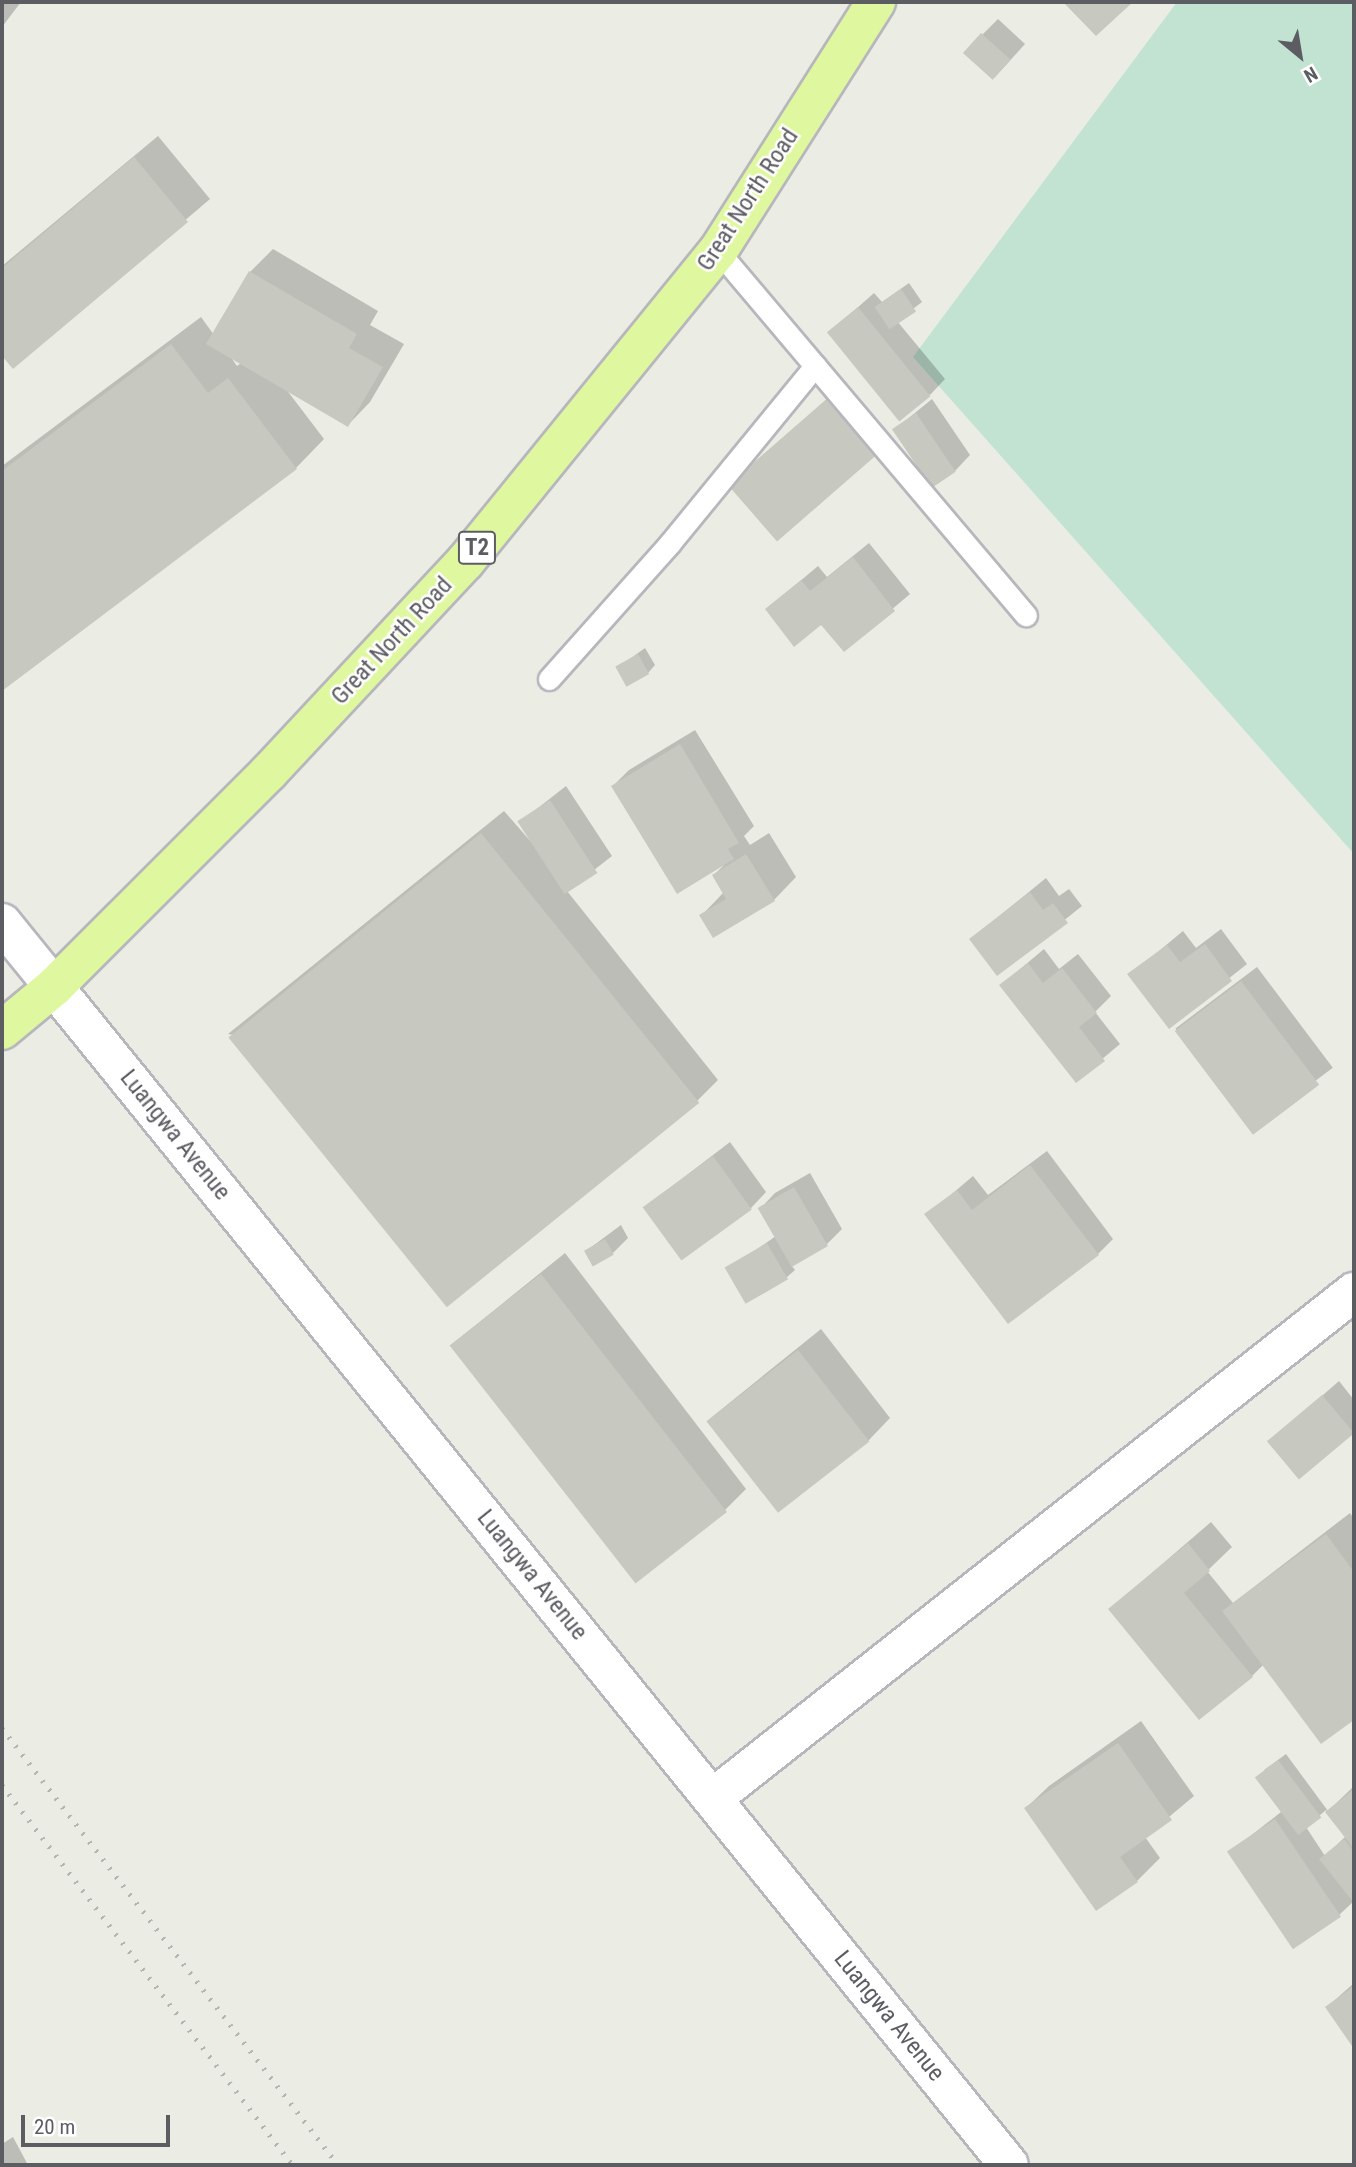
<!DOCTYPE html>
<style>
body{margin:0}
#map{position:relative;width:1356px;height:2167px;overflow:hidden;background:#ebede4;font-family:"Roboto Condensed",sans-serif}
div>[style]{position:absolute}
.green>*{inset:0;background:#c2e3d2}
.shadow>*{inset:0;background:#0003;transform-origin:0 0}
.building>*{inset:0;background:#c7c9c0;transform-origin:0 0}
.roads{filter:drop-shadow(2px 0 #b7b6bd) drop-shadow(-2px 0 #b7b6bd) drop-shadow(0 2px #b7b6bd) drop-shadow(0 -2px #b7b6bd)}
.service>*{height:21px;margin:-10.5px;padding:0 10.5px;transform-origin:10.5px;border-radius:10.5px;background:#fff}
.minor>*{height:38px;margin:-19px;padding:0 19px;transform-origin:19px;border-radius:19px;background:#fff}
.tertiary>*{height:38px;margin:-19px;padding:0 19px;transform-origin:19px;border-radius:19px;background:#fff}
.secondary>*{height:38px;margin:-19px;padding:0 19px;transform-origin:19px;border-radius:19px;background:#fff}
.trunk>*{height:38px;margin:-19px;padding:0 19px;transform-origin:19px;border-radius:19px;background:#dff89f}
.rail>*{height:5px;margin-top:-2.5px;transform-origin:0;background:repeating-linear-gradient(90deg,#b4b4b5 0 2px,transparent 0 11px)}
span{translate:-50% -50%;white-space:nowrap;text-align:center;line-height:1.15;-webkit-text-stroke:5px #fff;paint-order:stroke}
.shield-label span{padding:2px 5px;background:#fff;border:2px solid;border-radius:5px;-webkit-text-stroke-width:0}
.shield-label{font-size:23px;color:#5c5c63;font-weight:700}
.street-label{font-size:24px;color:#5c5c63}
.frame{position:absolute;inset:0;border:4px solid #5c5c63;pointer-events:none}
.north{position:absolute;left:1265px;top:21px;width:70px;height:70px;-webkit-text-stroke:5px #fff;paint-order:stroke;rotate:150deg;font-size:19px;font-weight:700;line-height:28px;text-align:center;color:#5c5c63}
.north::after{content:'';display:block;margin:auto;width:24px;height:32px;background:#5c5c63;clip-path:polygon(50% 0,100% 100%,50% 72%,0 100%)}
.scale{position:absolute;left:21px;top:2115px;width:149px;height:32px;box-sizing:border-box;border:4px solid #5c5c63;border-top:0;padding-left:9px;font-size:21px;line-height:24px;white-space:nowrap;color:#5c5c63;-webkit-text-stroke:5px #fff;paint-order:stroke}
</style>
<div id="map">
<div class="green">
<div style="clip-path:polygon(1177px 2px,1354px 2px,1354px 854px,913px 357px)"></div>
</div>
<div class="shadow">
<div style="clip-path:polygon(2px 2px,21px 2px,2px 27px)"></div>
<div style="clip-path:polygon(998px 19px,1025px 44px,995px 77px,982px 35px)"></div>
<div style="clip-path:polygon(158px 136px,210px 199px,13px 367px,2px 354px,2px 266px)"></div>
<div style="clip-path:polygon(evenodd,273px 249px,378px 311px,370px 325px,404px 344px,370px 402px,348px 425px,286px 389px,324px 439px,296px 468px,2px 689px,2px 466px,201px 317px,214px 335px,250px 272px,273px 249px,230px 356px,241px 363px,237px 366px,230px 356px)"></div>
<div style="clip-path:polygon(909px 283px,922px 302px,897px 321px,945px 379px,930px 395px,830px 332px,874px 293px,882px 302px)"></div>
<div style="clip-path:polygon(845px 383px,892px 437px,877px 452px,730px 485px)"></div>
<div style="clip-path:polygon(932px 399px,970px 455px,955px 471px,894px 430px)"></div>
<div style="clip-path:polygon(869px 543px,910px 594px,844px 650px,822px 622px,767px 609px,818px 566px,827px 577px)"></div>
<div style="clip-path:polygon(645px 648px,655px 665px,648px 673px,617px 668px)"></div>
<div style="clip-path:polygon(695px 730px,754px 826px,744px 836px,750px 845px,769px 833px,796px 877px,774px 900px,701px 916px,724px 892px,714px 875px,724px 865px,613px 786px,629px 770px)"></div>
<div style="clip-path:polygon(566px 786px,612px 856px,567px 891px,718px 1080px,695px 1103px,228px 1034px,504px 811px,539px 851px,520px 822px)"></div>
<div style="clip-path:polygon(1046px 878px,1059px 896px,1069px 889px,1082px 906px,997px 974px,971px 939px)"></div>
<div style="clip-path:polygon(1221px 929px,1247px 964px,1169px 1026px,1130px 975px,1183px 931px,1196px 948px)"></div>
<div style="clip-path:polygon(1044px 949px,1059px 969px,1078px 954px,1111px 996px,1095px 1012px,1120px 1044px,1076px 1081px,1001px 985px)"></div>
<div style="left:1257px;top:967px;width:126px;height:102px;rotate:53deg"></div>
<div style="clip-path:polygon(730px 1142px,766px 1192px,751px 1208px,645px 1207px)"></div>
<div style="clip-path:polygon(1047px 1151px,1113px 1239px,1098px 1254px,927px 1215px,973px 1176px,988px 1195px)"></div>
<div style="clip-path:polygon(810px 1173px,842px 1229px,827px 1244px,791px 1265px,795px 1270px,787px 1277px,748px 1302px,728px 1269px,776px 1236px,760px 1209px,775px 1193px)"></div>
<div style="clip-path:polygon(621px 1225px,628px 1238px,613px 1253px,586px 1251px)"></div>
<div style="clip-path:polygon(565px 1253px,746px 1489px,723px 1512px,451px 1345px)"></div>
<div style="clip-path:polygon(821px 1329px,890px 1418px,868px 1441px,707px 1421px)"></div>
<div style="clip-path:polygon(1339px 1381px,1354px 1400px,1354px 1430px,1298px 1478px,1269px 1442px)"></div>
<div style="clip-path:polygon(1350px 1513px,1354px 1519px,1354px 1718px,1322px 1742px,1264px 1664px,1252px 1676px,1110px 1609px,1211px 1522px,1232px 1547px,1207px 1571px,1233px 1603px)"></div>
<div style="clip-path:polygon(1141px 1721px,1194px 1796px,1145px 1837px,1160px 1858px,1137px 1881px,1097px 1909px,1026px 1808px,1049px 1786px)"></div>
<div style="clip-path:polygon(evenodd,1286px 1754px,1328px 1811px,1354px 1786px,1354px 1901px,1339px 1915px,1230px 1852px,1281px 1812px,1264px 1770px,1286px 1754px,1326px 1810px,1346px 1836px,1325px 1856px,1306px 1827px,1326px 1810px)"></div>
<div style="clip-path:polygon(1354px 1983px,1354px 2046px,1327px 2007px)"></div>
<div style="clip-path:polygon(13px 2137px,28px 2165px,2px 2165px,2px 2144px)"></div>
</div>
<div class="building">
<div style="clip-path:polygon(1063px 2px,1133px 2px,1096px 36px)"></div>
<div style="left:981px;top:33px;width:40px;height:27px;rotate:42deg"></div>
<div style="clip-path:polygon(134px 157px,188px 222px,13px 369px,2px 356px,2px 268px)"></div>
<div style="clip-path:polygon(249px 271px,357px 334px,349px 348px,383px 367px,348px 427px,206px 344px)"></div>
<div style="left:901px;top:289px;width:27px;height:32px;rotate:56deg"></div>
<div style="left:858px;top:307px;width:115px;height:40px;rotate:51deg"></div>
<div style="clip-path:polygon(171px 344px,208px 393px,228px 378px,297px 469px,2px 691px,2px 471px)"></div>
<div style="left:829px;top:397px;width:75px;height:134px;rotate:49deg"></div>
<div style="left:916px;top:413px;width:71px;height:29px;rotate:56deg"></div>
<div style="clip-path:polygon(853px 557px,895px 611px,844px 652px,821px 625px,794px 647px,765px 609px,801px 580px,810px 591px)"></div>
<div style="left:638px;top:654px;width:23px;height:26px;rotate:61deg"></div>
<div style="clip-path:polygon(680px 744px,739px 843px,728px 849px,734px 859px,677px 894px,611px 786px)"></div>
<div style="left:550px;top:800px;width:87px;height:39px;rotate:57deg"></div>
<div style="left:481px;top:833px;width:347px;height:325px;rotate:51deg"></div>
<div style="clip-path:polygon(746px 854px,775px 901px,713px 938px,699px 915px,726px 899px,712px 875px)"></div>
<div style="clip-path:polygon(1030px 892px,1043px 910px,1053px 903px,1068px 923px,997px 976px,969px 939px)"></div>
<div style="clip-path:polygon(1205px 944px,1232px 981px,1169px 1029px,1127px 974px,1167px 945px,1180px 962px)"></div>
<div style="clip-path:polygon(1028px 963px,1043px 983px,1062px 968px,1097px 1013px,1079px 1027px,1105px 1061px,1076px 1083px,999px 985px)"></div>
<div style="left:1241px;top:981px;width:130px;height:83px;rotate:53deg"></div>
<div style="left:713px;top:1156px;width:66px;height:87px;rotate:54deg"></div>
<div style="clip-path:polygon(1030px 1165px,1099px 1255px,1008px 1324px,924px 1214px,957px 1190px,972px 1210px)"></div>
<div style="left:794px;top:1187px;width:68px;height:42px;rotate:60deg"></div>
<div style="left:605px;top:1239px;width:18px;height:24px;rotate:61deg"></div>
<div style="left:767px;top:1243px;width:42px;height:49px;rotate:60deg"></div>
<div style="left:541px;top:1274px;width:302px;height:116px;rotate:52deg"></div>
<div style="left:798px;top:1350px;width:116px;height:116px;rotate:52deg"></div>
<div style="left:1322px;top:1395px;width:50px;height:72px;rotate:50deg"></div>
<div style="clip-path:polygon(1326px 1534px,1354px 1572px,1354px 1720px,1321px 1744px,1222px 1611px)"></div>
<div style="clip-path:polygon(1188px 1543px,1210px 1571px,1184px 1593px,1253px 1677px,1199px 1720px,1108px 1609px)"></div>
<div style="clip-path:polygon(1118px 1743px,1172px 1820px,1120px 1857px,1138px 1882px,1096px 1911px,1024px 1808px)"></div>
<div style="left:1278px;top:1760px;width:72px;height:29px;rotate:53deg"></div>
<div style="clip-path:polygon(1354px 1789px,1354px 1849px,1325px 1812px)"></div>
<div style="left:1275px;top:1819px;width:118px;height:58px;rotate:56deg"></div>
<div style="clip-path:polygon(1344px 1839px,1354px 1852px,1354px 1903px,1319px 1859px)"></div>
<div style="clip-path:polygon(1354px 1986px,1354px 2049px,1325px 2007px)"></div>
</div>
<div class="roads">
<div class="service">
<div style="left:718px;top:251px;width:477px;rotate:49.8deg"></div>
<div style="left:549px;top:679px;width:182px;rotate:-48.3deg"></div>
<div style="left:670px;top:543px;width:229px;rotate:-50.7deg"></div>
</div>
<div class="minor">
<div style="left:713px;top:1798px;width:817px;rotate:-38.29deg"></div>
</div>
<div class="tertiary">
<div style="left:2px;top:923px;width:82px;rotate:50.9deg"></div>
</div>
<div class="secondary">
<div style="left:54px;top:987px;width:1516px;rotate:50.97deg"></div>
</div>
<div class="trunk">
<div style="left:2px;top:1030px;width:67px;rotate:-39.6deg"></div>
<div style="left:54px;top:987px;width:304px;rotate:-45deg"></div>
<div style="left:269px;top:772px;width:287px;rotate:-47deg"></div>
<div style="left:465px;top:562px;width:401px;rotate:-50.9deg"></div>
<div style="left:718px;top:251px;width:295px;rotate:-57.6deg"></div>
</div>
</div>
<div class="rail">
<div style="left:2px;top:1728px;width:551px;rotate:52.44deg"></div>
<div style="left:2px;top:1785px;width:479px;rotate:52.6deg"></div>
</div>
<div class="shield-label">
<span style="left:477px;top:548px">T2</span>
</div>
<div class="street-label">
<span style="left:748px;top:200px;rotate:-57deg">Great North Road</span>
<span style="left:392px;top:641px;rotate:-47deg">Great North Road</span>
<span style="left:175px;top:1135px;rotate:51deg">Luangwa Avenue</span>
<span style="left:532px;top:1575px;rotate:51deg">Luangwa Avenue</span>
<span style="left:889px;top:2016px;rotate:51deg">Luangwa Avenue</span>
</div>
<div class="frame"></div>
<div class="north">N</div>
<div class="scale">20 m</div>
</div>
